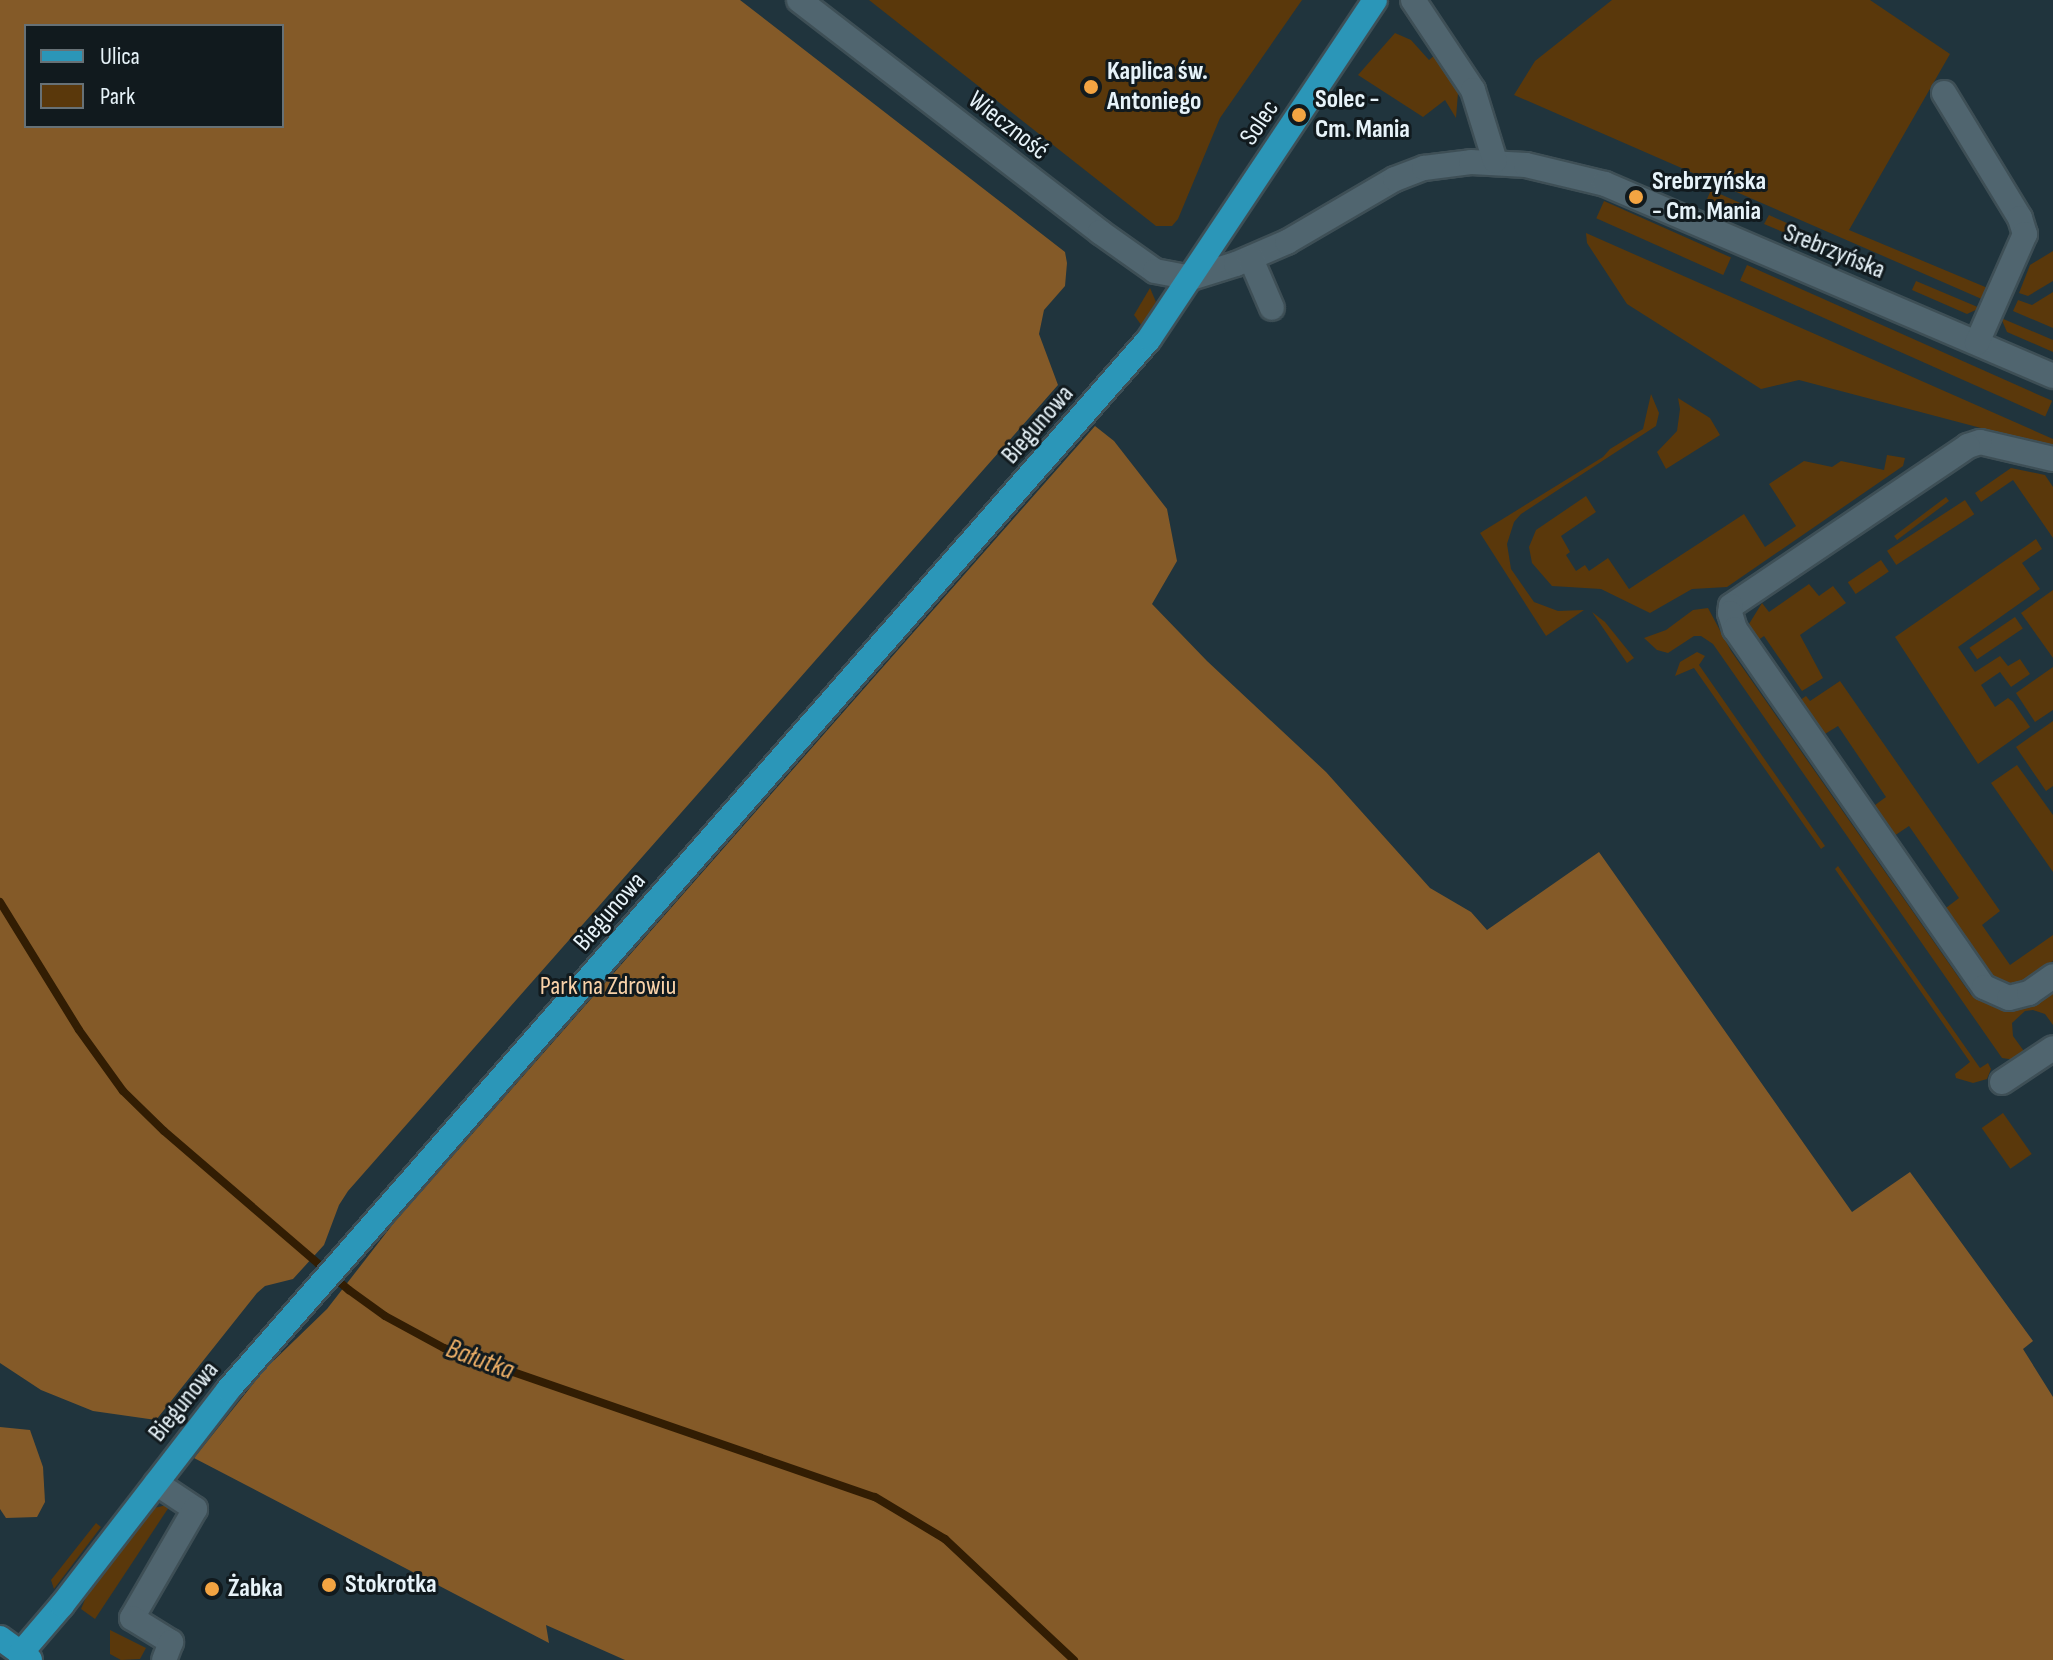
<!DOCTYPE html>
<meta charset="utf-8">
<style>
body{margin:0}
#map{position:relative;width:2053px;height:1660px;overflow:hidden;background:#20343d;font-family:"Sofia Sans Condensed",sans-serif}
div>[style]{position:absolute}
.green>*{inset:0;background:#5a380b;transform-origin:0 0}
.forest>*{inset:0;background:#845a28}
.stream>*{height:8px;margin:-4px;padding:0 4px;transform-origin:4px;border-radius:4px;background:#321d03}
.roads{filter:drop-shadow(2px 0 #3e4f56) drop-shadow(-2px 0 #3e4f56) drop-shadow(0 2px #3e4f56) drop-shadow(0 -2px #3e4f56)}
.minor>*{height:24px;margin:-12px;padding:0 12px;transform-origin:12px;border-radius:12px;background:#50656f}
.major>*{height:24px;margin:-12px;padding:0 12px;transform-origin:12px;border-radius:12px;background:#2b96b8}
.dots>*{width:22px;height:22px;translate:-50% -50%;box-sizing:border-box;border:4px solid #111a1e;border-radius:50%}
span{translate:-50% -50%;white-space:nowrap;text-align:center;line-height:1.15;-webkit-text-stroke:6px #111a1e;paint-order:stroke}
.poi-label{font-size:26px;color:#e7f3f9;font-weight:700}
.left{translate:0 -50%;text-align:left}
.street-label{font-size:26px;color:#e7f3f9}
.park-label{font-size:26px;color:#f8d1a8}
.water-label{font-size:28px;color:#eeb068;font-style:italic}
.legend{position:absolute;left:24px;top:24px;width:260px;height:104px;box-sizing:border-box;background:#111a1e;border:2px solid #677176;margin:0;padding:10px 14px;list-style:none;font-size:24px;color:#e7f3f9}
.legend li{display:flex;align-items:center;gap:16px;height:40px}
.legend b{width:40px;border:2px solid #677176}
</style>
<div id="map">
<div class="green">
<div style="clip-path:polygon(869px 0,1302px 0,1220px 118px,1178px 219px,1172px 226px,1156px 226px)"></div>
<div style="clip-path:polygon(1612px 0,1870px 0,1950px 54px,1849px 230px,1990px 289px,1984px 300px,1514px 95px,1535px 61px)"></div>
<div style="clip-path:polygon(1395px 33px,1411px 40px,1429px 60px,1435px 55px,1458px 93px,1456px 118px,1445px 100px,1423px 117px,1358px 75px)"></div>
<div style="left:1711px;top:190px;width:45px;height:10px;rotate:24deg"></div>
<div style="left:1604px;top:201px;width:139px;height:19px;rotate:24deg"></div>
<div style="clip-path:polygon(1769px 215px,1824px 240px,1820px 248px,1764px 224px)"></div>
<div style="clip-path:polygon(1586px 233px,2053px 439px,2053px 447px,1799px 380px,1761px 389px,1627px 304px,1587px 243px)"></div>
<div style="clip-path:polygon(2053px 251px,2053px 281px,2028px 296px,2019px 293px,2030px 265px)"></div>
<div style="left:1747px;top:265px;width:334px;height:17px;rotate:24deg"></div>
<div style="clip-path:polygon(1916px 281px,1980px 308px,1967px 314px,1912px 290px)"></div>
<div style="clip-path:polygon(1150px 288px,1156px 302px,1142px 326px,1134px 315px)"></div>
<div style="clip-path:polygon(2053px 292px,2053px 328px,2013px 311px,2018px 300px,2032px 305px)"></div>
<div style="clip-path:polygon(2001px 318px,2053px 340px,2053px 352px,2007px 332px)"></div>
<div style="clip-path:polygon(1651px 394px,1659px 413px,1656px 426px,1521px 514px,1514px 522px,1507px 544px,1511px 569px,1534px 602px,1558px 611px,1584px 610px,1546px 636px,1480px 533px,1603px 457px,1610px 449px,1643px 429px)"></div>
<div style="clip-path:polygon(1678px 398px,1710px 418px,1720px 435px,1666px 469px,1657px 452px,1677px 431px,1680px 409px)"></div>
<div style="clip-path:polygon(1887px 455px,1905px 458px,1903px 466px,1727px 587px,1692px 589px,1650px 613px,1601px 589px,1552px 586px,1532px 563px,1529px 547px,1536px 530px,1586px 496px,1596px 512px,1561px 536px,1570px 552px,1566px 555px,1576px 571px,1585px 565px,1589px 571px,1608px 558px,1629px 589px,1744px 514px,1765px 547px,1796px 526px,1769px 484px,1804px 461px,1832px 467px,1841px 461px,1884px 470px)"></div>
<div style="clip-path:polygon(2011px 468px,2045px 475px,2053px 487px,2053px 538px,2013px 480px,1981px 502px,1975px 493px)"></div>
<div style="left:1946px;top:497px;width:5px;height:65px;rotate:53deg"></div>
<div style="left:1965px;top:500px;width:17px;height:93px;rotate:57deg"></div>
<div style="clip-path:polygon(2036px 539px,2042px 549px,2022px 563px,2040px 589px,1958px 647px,1975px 672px,2000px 656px,2008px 666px,2020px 659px,2030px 674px,2011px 687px,2000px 672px,1981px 685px,1995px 707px,2008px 698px,2013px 702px,2030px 727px,1978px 764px,1895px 637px)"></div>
<div style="left:1881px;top:560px;width:14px;height:40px;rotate:56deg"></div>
<div style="clip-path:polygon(1809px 584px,1819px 596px,1833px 586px,1846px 603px,1800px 635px,1823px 678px,1802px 691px,1764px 636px,1754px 643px,1749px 624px,1762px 603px,1769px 612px)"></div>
<div style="clip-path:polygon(2053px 590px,2053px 658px,2021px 613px)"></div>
<div style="clip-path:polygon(1708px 608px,1731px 651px,1971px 995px,1992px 1006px,2008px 1009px,2053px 990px,2053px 1025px,2045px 1014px,2033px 1010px,2025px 1011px,2012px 1023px,2013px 1036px,2026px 1054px,2016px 1060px,2002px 1058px,1713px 644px,1701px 636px,1694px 636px,1668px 653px,1657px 650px,1644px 638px,1666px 630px,1693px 610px)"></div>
<div style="clip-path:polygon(1592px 612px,1605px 622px,1634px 658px,1627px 663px)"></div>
<div style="left:2015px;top:617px;width:14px;height:55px;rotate:56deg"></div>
<div style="clip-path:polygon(1697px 652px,1705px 656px,1699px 665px,1825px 846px,1821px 849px,1694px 668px,1675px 676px,1680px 662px)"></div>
<div style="clip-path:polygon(2053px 667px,2053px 710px,2035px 722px,2016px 693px)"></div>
<div style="clip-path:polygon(1840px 681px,2000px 911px,1982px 925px,2010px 965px,2053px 935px,2053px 961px,2022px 983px,2012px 986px,1986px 975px,1942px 911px,1959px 898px,1909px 826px,1891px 838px,1871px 808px,1886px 797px,1838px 726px,1820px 737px,1796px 703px,1806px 696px,1810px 701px)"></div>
<div style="clip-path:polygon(2053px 721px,2053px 786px,2046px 791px,2016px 747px)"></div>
<div style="clip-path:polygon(2017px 765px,2053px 815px,2053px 872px,1991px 783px)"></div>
<div style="clip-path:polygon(1838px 866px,1980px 1068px,1988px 1063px,1991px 1069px,1987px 1079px,1973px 1083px,1956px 1078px,1955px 1074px,1970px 1062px,1835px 869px)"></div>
<div style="left:2003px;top:1113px;width:50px;height:26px;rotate:55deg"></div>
<div style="clip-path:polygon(171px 1504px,95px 1619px,81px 1609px,86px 1597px,154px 1508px)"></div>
<div style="clip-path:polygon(96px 1523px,101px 1527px,54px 1589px,51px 1580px)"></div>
<div style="clip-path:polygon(110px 1630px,146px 1648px,140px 1659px,121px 1660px,110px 1654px)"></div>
</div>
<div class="forest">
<div style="clip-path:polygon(evenodd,0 0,740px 0,1065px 252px,1067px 263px,1065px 286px,1044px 310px,1039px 334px,1058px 385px,348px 1191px,339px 1205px,324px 1245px,293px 1279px,265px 1286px,257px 1293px,156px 1420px,93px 1411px,41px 1390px,0 1363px,0 0,282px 26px,282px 126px,26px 126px,26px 26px,282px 26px)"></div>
<div style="clip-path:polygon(1095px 426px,1114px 441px,1167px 509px,1177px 561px,1152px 604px,1207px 661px,1326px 772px,1430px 888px,1471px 912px,1487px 930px,1599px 852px,1852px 1212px,1910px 1172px,2033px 1341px,2023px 1349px,2053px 1397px,2053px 1660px,625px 1660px,546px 1625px,549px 1643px,194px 1458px,265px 1369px,327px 1309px,393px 1224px)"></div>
<div style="clip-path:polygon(0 1427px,30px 1430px,43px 1467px,45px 1502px,37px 1517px,6px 1518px,0 1509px)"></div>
</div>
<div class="stream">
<div style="left:0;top:902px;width:150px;rotate:58.3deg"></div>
<div style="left:79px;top:1030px;width:75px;rotate:54.2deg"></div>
<div style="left:123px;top:1091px;width:57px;rotate:44.3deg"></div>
<div style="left:164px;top:1131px;width:244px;rotate:40.7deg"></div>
<div style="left:349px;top:1290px;width:44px;rotate:35.8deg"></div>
<div style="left:385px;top:1316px;width:67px;rotate:28.5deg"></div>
<div style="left:444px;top:1348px;width:456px;rotate:19.1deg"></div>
<div style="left:875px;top:1497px;width:82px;rotate:31deg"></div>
<div style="left:945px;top:1539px;width:177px;rotate:43.2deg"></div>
</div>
<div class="roads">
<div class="minor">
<div style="left:799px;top:0;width:380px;rotate:37.6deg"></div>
<div style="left:1100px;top:232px;width:67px;rotate:35.3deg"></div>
<div style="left:1155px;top:271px;width:37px;rotate:11deg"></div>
<div style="left:1191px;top:278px;width:47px;rotate:-17.3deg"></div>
<div style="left:1236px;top:264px;width:56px;rotate:-23.3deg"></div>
<div style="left:1287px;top:242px;width:125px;rotate:-30.3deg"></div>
<div style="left:1395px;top:179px;width:31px;rotate:-21deg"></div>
<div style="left:1424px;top:168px;width:47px;rotate:-7.3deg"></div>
<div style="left:1471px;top:162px;width:55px;rotate:3.1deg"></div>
<div style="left:1526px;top:165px;width:81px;rotate:13.5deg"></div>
<div style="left:1605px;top:184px;width:487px;rotate:23.2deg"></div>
<div style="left:1413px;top:0;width:108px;rotate:56.3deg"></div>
<div style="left:1473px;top:90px;width:74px;rotate:72.8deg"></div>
<div style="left:1944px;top:93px;width:146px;rotate:58.7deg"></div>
<div style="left:2020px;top:218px;width:17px;rotate:73deg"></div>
<div style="left:2025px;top:234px;width:119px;rotate:113.8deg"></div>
<div style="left:1251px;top:259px;width:53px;rotate:66.8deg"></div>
<div style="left:2053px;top:459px;width:75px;rotate:-166.9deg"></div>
<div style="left:1980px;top:442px;width:13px;rotate:162deg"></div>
<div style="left:1968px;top:446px;width:286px;rotate:146deg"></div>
<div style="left:1731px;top:606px;width:7px;rotate:98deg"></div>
<div style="left:1730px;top:613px;width:17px;rotate:73deg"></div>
<div style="left:1735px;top:629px;width:436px;rotate:55.2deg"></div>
<div style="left:1984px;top:987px;width:27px;rotate:24deg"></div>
<div style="left:2009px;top:998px;width:21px;rotate:-14deg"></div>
<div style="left:2029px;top:993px;width:29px;rotate:-35deg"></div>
<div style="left:2002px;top:1082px;width:61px;rotate:-33.7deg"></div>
<div style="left:156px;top:1483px;width:47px;rotate:33.7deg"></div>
<div style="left:195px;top:1509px;width:126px;rotate:120deg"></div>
<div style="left:132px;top:1618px;width:46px;rotate:31.6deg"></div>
<div style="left:171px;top:1642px;width:19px;rotate:111deg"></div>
</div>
<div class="major">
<div style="left:0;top:1638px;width:37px;rotate:36deg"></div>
<div style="left:20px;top:1654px;width:65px;rotate:-49.4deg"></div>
<div style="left:62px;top:1605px;width:272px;rotate:-52.3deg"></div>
<div style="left:228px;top:1390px;width:1397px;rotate:-48.77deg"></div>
<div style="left:1149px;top:339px;width:407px;rotate:-56.3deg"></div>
</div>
</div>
<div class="dots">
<div style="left:1091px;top:87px;background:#f3a442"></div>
<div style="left:1299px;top:115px;background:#f3a442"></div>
<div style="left:1636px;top:197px;background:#f3a442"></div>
<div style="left:329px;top:1585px;background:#f3a442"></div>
<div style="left:212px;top:1589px;background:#f3a442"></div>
</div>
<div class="poi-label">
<span class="left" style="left:1107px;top:87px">Kaplica św.<br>Antoniego</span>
<span class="left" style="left:1315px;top:115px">Solec -<br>Cm. Mania</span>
<span class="left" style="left:1652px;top:197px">Srebrzyńska<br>- Cm. Mania</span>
<span class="left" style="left:345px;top:1585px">Stokrotka</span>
<span class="left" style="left:228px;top:1589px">Żabka</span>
</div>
<div class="street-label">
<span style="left:1260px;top:123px;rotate:-56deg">Solec</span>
<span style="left:1008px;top:126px;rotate:38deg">Wieczność</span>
<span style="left:1834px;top:252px;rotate:22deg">Srebrzyńska</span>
<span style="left:1038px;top:425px;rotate:-49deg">Biegunowa</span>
<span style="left:610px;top:912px;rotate:-49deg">Biegunowa</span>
<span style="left:184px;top:1402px;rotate:-51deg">Biegunowa</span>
</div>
<div class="park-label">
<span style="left:608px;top:987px">Park na Zdrowiu</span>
</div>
<div class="water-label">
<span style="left:480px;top:1360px;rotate:20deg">Bałutka</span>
</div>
<ul class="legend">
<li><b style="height:10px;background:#2b96b8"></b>Ulica</li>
<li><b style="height:22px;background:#5a380b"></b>Park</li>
</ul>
</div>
